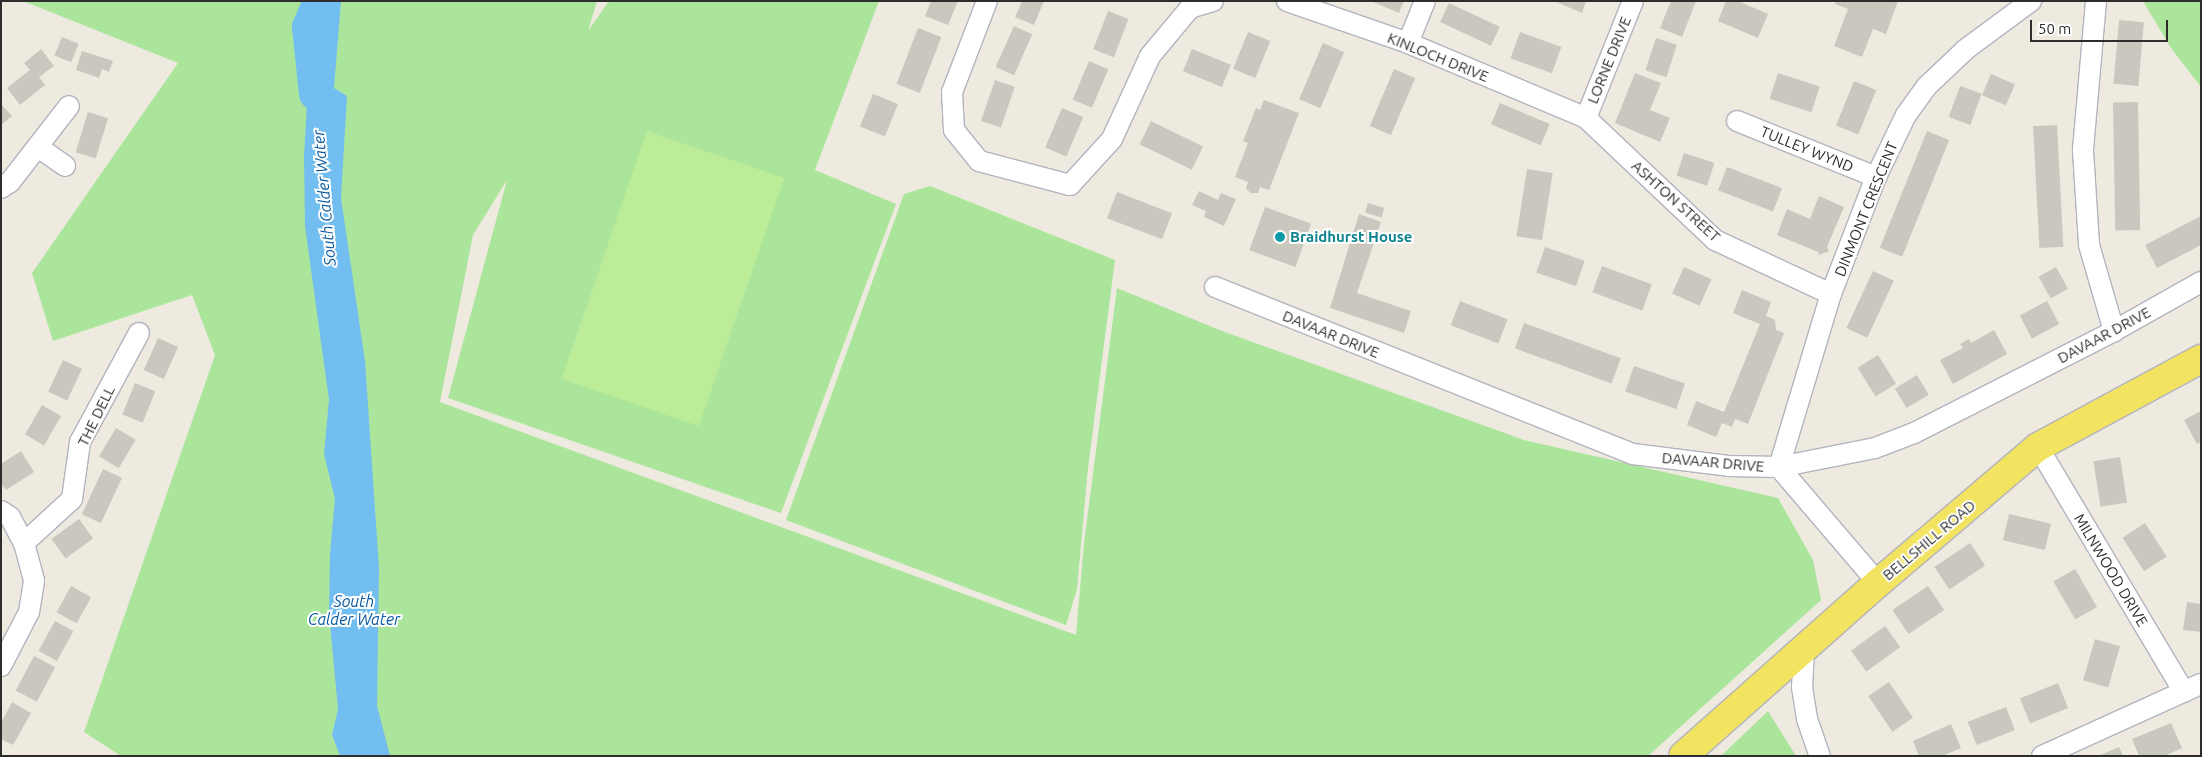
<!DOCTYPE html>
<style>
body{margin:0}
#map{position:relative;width:2202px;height:757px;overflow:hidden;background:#eeeadf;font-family:Ubuntu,sans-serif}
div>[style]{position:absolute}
.green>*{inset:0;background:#abe59c}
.pitch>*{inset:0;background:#bdec98;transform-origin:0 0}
.water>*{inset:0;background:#72bef0}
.river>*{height:32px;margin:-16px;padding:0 16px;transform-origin:16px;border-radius:16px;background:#72bef0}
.building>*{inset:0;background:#cac8be;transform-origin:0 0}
.roads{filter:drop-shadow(1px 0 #b3b3c0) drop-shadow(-1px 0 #b3b3c0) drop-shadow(0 1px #b3b3c0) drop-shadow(0 -1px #b3b3c0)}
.street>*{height:20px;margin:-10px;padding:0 10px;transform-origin:10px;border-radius:10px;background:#fff}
.primary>*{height:28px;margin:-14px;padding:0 14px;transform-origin:14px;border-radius:14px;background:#f2e460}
.dots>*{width:14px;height:14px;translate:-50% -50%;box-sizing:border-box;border:2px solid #fff;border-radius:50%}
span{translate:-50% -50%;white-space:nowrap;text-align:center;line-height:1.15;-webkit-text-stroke:4px #fff;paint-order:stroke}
.street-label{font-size:15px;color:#2d2d2d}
.culture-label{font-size:15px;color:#0d838f;font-weight:700}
.left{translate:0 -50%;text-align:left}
.water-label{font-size:16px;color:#0c5aa1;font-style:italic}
.frame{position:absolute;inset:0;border:2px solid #2d2d2d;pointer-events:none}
.scale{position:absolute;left:2030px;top:20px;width:138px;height:22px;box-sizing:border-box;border:2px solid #2d2d2d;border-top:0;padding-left:6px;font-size:15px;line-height:18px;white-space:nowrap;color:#2d2d2d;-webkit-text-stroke:4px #fff;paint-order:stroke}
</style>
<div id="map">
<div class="green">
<div style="clip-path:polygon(23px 1px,597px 1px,588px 31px,609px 1px,879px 1px,815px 170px,896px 204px,781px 513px,448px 398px,507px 180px,473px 235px,440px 402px,1076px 635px,1084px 543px,1117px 288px,1222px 331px,1524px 440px,1778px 498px,1813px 560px,1821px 600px,1648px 756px,121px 756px,84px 732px,215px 355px,192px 295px,53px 341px,32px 273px,178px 63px)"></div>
<div style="clip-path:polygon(2143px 1px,2201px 1px,2201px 87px,2171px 48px)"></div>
<div style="clip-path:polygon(930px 186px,1115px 260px,1088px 468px,1077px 589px,1066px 625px,786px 520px,904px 194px)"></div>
<div style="clip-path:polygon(1768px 711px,1796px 756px,1720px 756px,1721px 756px)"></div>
</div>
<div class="pitch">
<div style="left:647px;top:131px;width:145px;height:262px;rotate:19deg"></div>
</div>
<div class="water">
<div style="clip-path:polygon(313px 1px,341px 1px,334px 88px,347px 96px,341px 198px,365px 361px,379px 568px,377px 706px,390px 756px,340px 756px,332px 735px,338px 709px,329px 613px,330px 553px,335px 499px,324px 454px,329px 400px,305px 226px,304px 156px)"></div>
</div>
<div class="river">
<div style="left:315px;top:94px;width:67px;rotate:-96deg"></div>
<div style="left:308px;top:27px;width:28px;rotate:-67deg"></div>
</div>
<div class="building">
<div style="clip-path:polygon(931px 1px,958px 1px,948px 25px,925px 16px)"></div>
<div style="clip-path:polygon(1022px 1px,1044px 1px,1034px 25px,1015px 17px)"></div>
<div style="clip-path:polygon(1371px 1px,1404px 1px,1399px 13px)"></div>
<div style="clip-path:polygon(1554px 1px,1586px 1px,1582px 13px)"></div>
<div style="clip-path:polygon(1671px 1px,1696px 1px,1682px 37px,1660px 28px)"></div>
<div style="clip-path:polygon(1726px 1px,1738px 1px,1768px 14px,1758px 38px,1718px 21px)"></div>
<div style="clip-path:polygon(1836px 1px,1898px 1px,1886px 34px,1873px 29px,1862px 57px,1834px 46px,1848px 9px,1835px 4px)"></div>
<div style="left:1449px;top:3px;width:56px;height:21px;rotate:25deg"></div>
<div style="left:1108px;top:11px;width:22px;height:41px;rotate:21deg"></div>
<div style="left:2119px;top:20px;width:25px;height:64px;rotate:5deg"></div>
<div style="left:1014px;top:26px;width:20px;height:45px;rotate:24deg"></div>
<div style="left:918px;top:28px;width:25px;height:60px;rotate:21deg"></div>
<div style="left:1248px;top:32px;width:24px;height:40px;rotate:22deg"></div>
<div style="left:1520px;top:32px;width:44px;height:28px;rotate:20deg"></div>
<div style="left:62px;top:37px;width:18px;height:20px;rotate:22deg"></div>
<div style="left:1656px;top:38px;width:22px;height:34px;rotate:18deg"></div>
<div style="left:1323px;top:43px;width:23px;height:61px;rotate:23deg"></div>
<div style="clip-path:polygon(41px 49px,54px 66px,39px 77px,45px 85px,20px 105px,7px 88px,30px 70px,24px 63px)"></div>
<div style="left:1192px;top:49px;width:42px;height:24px;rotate:22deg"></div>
<div style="clip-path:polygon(82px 51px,113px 61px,109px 72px,102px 69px,99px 78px,76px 70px)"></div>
<div style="left:1089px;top:61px;width:21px;height:42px;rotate:23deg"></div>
<div style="left:1394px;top:69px;width:23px;height:62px;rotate:23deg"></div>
<div style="clip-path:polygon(1635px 73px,1661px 83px,1650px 110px,1670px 118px,1660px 142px,1615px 123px)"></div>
<div style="left:1778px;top:73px;width:44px;height:27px;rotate:18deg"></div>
<div style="left:1991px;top:74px;width:26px;height:23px;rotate:23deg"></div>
<div style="left:995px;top:80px;width:21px;height:43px;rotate:19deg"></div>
<div style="left:1854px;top:81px;width:24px;height:48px;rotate:22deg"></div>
<div style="left:1960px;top:86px;width:23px;height:33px;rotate:20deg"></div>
<div style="left:873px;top:94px;width:27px;height:35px;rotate:22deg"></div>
<div style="clip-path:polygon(1264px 100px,1299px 113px,1269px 190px,1260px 187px,1258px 193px,1251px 193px,1246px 189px,1248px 182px,1235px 177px,1248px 143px,1243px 141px,1256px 108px,1260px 110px)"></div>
<div style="left:2138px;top:102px;width:128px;height:25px;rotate:89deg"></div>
<div style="left:1500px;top:103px;width:54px;height:23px;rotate:23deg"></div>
<div style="clip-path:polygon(1px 104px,12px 116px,1px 125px)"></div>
<div style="left:1062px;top:108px;width:23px;height:43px;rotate:23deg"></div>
<div style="left:88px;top:112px;width:21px;height:42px;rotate:17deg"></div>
<div style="left:1151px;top:121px;width:58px;height:26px;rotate:26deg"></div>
<div style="left:2057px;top:125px;width:122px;height:24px;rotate:87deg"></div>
<div style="left:1927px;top:131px;width:24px;height:126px;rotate:22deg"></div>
<div style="left:1684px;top:153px;width:32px;height:24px;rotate:18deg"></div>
<div style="left:1727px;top:167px;width:59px;height:25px;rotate:21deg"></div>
<div style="left:1527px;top:169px;width:26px;height:68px;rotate:9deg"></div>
<div style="clip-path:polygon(1199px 191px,1218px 200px,1221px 193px,1236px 199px,1224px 226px,1204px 217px,1206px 211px,1192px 205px)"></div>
<div style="left:1117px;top:192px;width:59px;height:28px;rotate:21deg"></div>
<div style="clip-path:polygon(1819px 196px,1844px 207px,1827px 247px,1829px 251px,1819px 255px,1818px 252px,1777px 235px,1787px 209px,1810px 219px)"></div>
<div style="left:1368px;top:203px;width:17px;height:10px;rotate:17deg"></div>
<div style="left:1265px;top:207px;width:49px;height:46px;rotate:20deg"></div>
<div style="clip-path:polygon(1359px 214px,1381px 222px,1357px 293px,1411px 311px,1404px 333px,1330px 308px)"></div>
<div style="clip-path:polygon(2201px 216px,2201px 245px,2157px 268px,2145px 245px)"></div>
<div style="left:1545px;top:247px;width:42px;height:27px;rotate:19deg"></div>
<div style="left:1602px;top:266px;width:53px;height:28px;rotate:20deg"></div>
<div style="left:1684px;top:267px;width:30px;height:29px;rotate:24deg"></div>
<div style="left:2056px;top:267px;width:25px;height:20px;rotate:61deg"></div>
<div style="left:1873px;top:271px;width:23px;height:63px;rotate:25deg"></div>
<div style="clip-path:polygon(1742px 290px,1771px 302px,1766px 316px,1775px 320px,1776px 330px,1784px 333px,1748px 424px,1735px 419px,1732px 427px,1722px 423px,1716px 437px,1687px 425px,1696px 401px,1724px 412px,1760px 324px,1733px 313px)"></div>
<div style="left:1460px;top:301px;width:51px;height:26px;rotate:21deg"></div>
<div style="left:2047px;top:301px;width:26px;height:31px;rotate:62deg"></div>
<div style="left:1524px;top:323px;width:103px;height:27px;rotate:20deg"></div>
<div style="clip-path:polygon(1994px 330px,2007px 354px,1953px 384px,1940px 360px,1963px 348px,1960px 344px,1969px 339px,1971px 343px)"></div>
<div style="left:158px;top:338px;width:22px;height:35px;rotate:24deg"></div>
<div style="left:1878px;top:355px;width:34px;height:24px;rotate:58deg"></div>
<div style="left:63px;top:360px;width:21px;height:35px;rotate:25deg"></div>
<div style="left:1634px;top:366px;width:54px;height:27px;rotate:19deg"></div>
<div style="left:1917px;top:375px;width:23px;height:26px;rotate:59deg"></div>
<div style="left:135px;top:383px;width:22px;height:34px;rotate:22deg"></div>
<div style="left:42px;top:405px;width:22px;height:34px;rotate:30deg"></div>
<div style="clip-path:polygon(2201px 411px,2201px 442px,2197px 444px,2184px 420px)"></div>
<div style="left:116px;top:428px;width:23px;height:33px;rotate:31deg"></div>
<div style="clip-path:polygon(21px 451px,34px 472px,6px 490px,1px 483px,1px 464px)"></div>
<div style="left:2120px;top:457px;width:46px;height:27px;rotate:81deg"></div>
<div style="left:103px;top:469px;width:21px;height:50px;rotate:25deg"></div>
<div style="left:2009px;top:514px;width:43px;height:27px;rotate:13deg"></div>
<div style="left:79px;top:519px;width:24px;height:34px;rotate:54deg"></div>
<div style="left:2145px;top:523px;width:40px;height:27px;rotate:57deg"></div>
<div style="left:1970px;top:543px;width:27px;height:43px;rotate:56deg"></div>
<div style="left:2075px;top:569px;width:44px;height:25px;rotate:60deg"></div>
<div style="left:71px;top:586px;width:23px;height:30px;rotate:29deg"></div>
<div style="left:1928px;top:586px;width:29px;height:43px;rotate:56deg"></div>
<div style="clip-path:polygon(2187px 602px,2201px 604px,2201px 632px,2183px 630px)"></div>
<div style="left:55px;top:621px;width:21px;height:34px;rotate:29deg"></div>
<div style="left:1885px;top:626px;width:26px;height:42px;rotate:54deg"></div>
<div style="left:2095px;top:639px;width:26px;height:43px;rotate:16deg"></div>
<div style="left:34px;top:656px;width:24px;height:39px;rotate:28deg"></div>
<div style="left:1889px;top:682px;width:43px;height:25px;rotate:56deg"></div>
<div style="left:2058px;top:683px;width:27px;height:41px;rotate:68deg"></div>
<div style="clip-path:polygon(12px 702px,31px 713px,13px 745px,1px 739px,1px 723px)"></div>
<div style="left:2006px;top:707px;width:25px;height:41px;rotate:69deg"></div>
<div style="clip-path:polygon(2171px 723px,2182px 748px,2165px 756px,2139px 756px,2132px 739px)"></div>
<div style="clip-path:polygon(1951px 724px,1961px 748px,1942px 756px,1919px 756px,1913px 741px)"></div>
<div style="clip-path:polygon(2119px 747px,2123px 756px,2098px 756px)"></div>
</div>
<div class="roads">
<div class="street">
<div style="left:987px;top:1px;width:97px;rotate:111deg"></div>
<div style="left:952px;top:92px;width:38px;rotate:87deg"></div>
<div style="left:954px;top:130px;width:40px;rotate:51deg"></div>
<div style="left:979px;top:161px;width:94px;rotate:14.8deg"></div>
<div style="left:1070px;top:185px;width:62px;rotate:-47.6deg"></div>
<div style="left:1112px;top:139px;width:91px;rotate:-65.4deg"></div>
<div style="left:1150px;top:56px;width:62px;rotate:-50.2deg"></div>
<div style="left:1190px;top:8px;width:24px;rotate:-17deg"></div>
<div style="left:1287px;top:1px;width:128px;rotate:19.1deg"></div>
<div style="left:1408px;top:43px;width:193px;rotate:22.8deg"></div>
<div style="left:1586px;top:118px;width:178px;rotate:43.4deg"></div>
<div style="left:1715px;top:240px;width:128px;rotate:25deg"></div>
<div style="left:2096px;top:1px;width:151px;rotate:95deg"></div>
<div style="left:2083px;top:151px;width:94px;rotate:86.3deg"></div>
<div style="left:2089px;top:245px;width:90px;rotate:73.8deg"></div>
<div style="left:1408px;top:43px;width:45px;rotate:-68deg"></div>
<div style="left:1586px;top:118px;width:126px;rotate:-68.1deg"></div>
<div style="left:1737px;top:121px;width:150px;rotate:21.9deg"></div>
<div style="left:38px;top:147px;width:33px;rotate:35deg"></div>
<div style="left:1px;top:188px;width:11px;rotate:-34deg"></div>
<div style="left:10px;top:182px;width:96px;rotate:-52.2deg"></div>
<div style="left:1215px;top:287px;width:450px;rotate:21.8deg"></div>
<div style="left:1633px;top:454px;width:98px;rotate:7.1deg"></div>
<div style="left:1730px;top:466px;width:49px;rotate:1.2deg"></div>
<div style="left:1779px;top:467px;width:98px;rotate:-11.2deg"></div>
<div style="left:1875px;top:448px;width:42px;rotate:-21deg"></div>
<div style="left:1914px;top:433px;width:225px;rotate:-27deg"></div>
<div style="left:2114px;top:331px;width:100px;rotate:-29.4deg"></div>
<div style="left:2038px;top:447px;width:285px;rotate:59.2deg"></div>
<div style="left:1px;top:511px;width:11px;rotate:34deg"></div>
<div style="left:10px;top:517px;width:30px;rotate:62deg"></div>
<div style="left:24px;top:543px;width:39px;rotate:75deg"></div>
<div style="left:34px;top:581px;width:31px;rotate:99deg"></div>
<div style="left:29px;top:612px;width:61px;rotate:117.4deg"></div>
<div style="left:24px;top:543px;width:65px;rotate:-42.5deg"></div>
<div style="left:72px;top:499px;width:58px;rotate:-82deg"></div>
<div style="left:80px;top:442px;width:124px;rotate:-61.6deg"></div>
<div style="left:1878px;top:583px;width:153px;rotate:-130.5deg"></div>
<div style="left:1779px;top:467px;width:181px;rotate:-73.3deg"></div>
<div style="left:1831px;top:294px;width:125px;rotate:-69deg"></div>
<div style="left:1876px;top:177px;width:69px;rotate:-64.2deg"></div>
<div style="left:1906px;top:115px;width:34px;rotate:-54deg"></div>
<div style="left:1926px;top:87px;width:55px;rotate:-43.5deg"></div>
<div style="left:1966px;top:49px;width:81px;rotate:-36.4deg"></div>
<div style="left:1804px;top:650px;width:37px;rotate:93deg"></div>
<div style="left:1802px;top:687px;width:32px;rotate:81deg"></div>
<div style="left:1807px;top:719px;width:39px;rotate:71deg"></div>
<div style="left:2042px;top:756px;width:175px;rotate:-24.4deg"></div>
</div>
<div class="primary">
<div style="left:1683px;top:756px;width:261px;rotate:-41.6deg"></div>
<div style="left:1878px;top:583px;width:210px;rotate:-40.4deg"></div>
<div style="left:2038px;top:447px;width:185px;rotate:-28.4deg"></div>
</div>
</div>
<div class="dots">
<div style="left:1280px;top:237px;background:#0f9aa8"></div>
</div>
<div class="street-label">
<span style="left:1438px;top:57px;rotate:22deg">KINLOCH DRIVE</span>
<span style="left:1609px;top:60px;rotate:-68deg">LORNE DRIVE</span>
<span style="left:1807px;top:149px;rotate:22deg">TULLEY WYND</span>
<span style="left:1676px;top:201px;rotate:42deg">ASHTON STREET</span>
<span style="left:1866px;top:209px;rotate:-68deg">DINMONT CRESCENT</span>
<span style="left:1331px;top:334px;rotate:22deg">DAVAAR DRIVE</span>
<span style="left:2104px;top:335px;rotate:-28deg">DAVAAR DRIVE</span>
<span style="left:96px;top:416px;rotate:-64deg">THE DELL</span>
<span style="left:1713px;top:462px;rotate:5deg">DAVAAR DRIVE</span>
<span style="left:1929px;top:540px;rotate:-40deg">BELLSHILL ROAD</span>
<span style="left:2111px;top:570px;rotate:59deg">MILNWOOD DRIVE</span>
</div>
<div class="culture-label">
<span class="left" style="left:1290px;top:237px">Braidhurst House</span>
</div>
<div class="water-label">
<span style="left:324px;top:198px;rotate:-95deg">South Calder Water</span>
<span style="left:354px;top:610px">South<br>Calder Water</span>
</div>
<div class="frame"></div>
<div class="scale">50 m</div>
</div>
